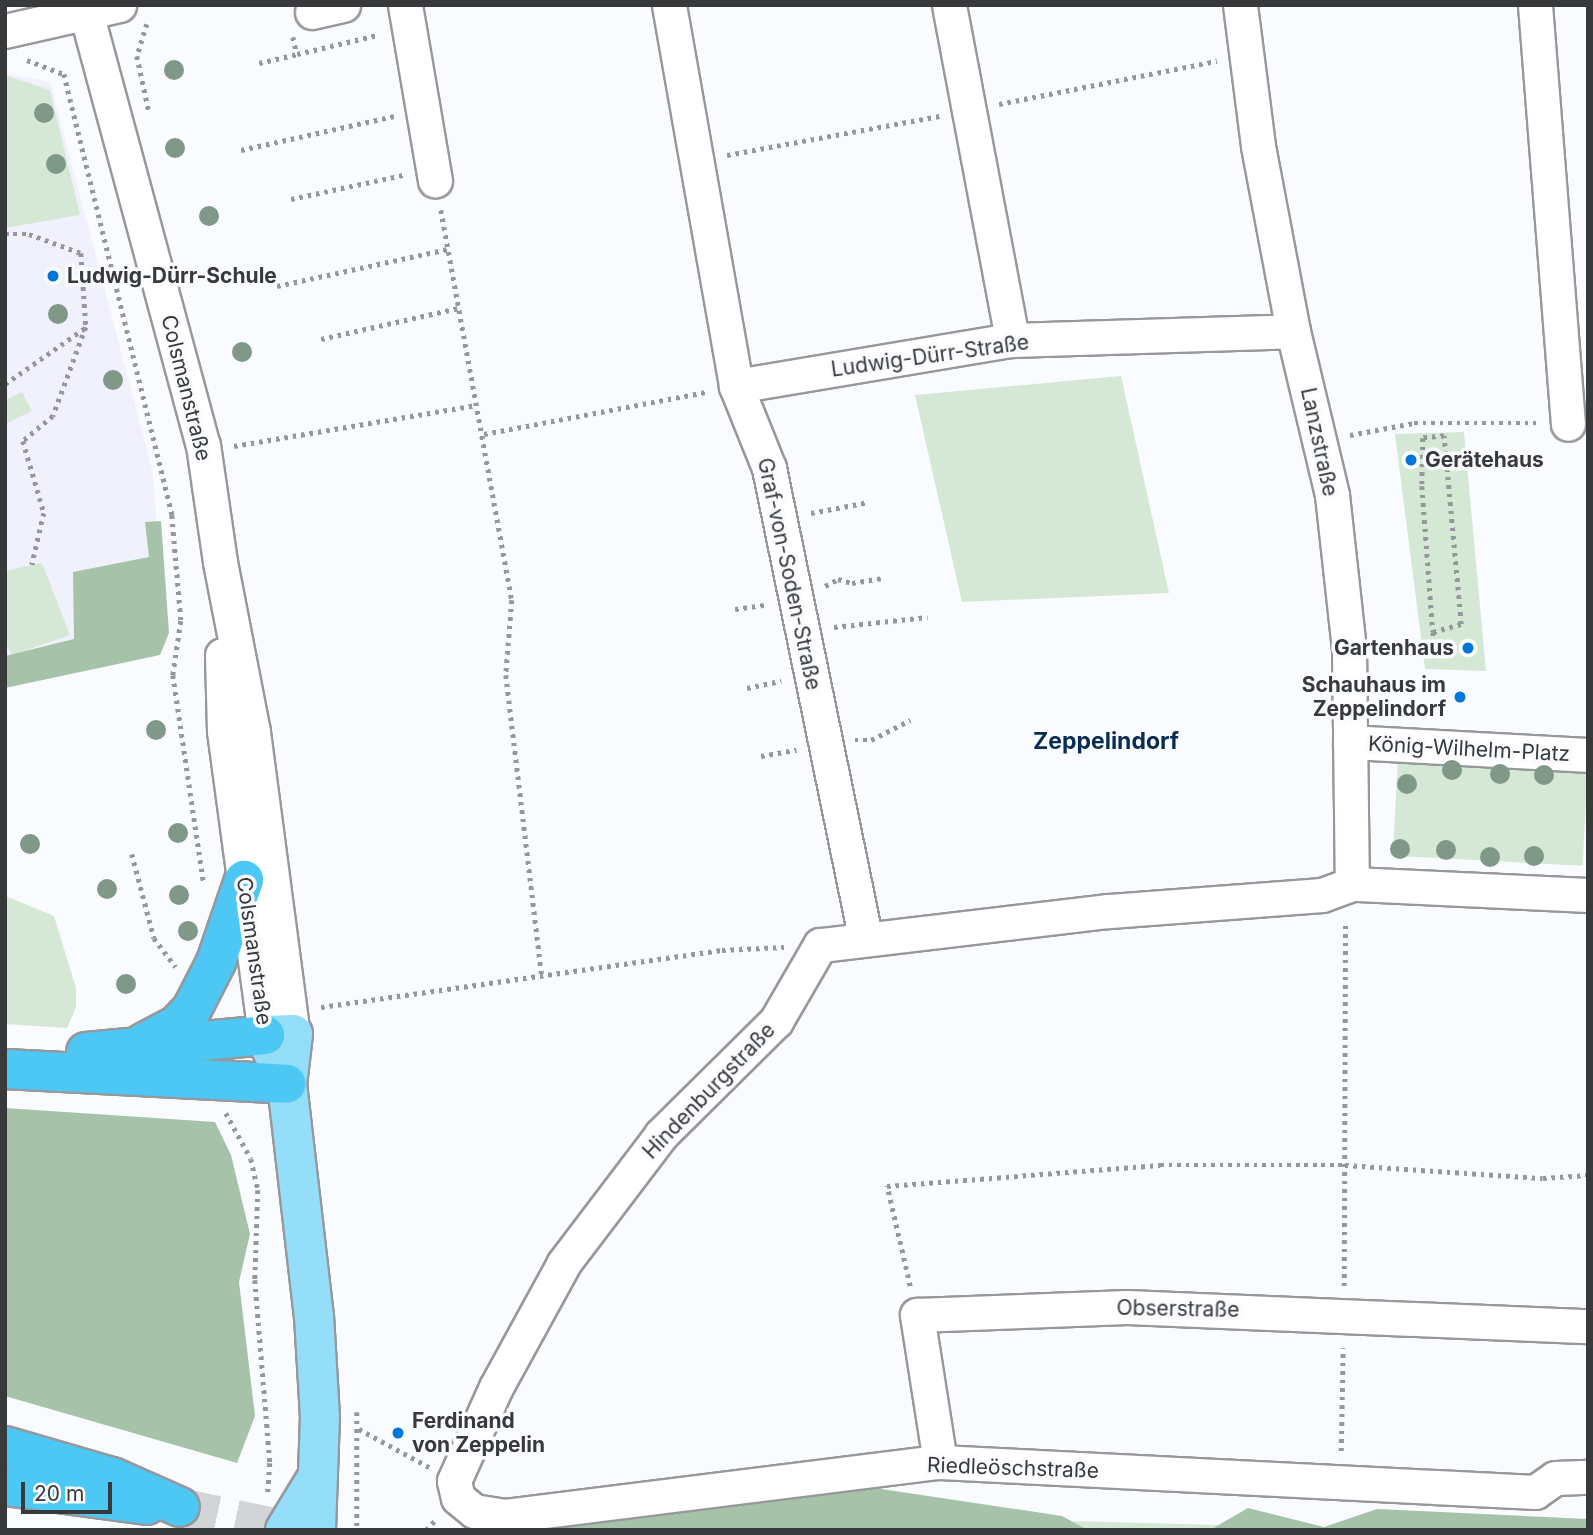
<!DOCTYPE html>
<meta charset="utf-8">
<style>
body{margin:0}
#map{position:relative;width:1593px;height:1535px;overflow:hidden;background:#f9fbff;font-family:Inter,sans-serif}
div>[style]{position:absolute}
.education>*{inset:0;background:#f1f0fd}
.green>*{inset:0;background:#d5e8d6;transform-origin:0 0}
.forest>*{inset:0;background:#a6c3a9}
.major-tunnel>*{height:38px;margin-top:-19px;transform-origin:0;background:repeating-linear-gradient(90deg,#d2d4d8 0 38px,transparent 0 57px)}
.path>*{height:4.5px;margin-top:-2.25px;transform-origin:0;background:repeating-linear-gradient(90deg,#96979a 0 3.5px,transparent 0 8.5px)}
.roads{filter:drop-shadow(2px 0 #96989b) drop-shadow(-2px 0 #96989b) drop-shadow(0 2px #96989b) drop-shadow(0 -2px #96989b)}
.minor>*{height:33px;margin:-16.5px;padding:0 16.5px;transform-origin:16.5px;border-radius:16.5px;background:#fff}
.major>*{height:38px;margin:-19px;padding:0 19px;transform-origin:19px;border-radius:19px;background:#94def9}
.highway>*{height:38px;margin:-19px;padding:0 19px;transform-origin:19px;border-radius:19px;background:#4dc8f5}
.trees>*{width:20px;height:20px;margin:-10px;border-radius:50%;background:#7f9887}
.dots>*{width:19px;height:19px;translate:-50% -50%;box-sizing:border-box;border:4px solid #f9fbff;border-radius:50%}
span{translate:-50% -50%;white-space:nowrap;text-align:center;line-height:1.15;-webkit-text-stroke:7px #f9fbff;paint-order:stroke}
.poi-label{font-size:21px;color:#38393a;font-weight:700}
.left{translate:0 -50%;text-align:left}
.right{translate:-100% -50%;text-align:right}
.street-label{font-size:21px;color:#38393a}
.neighbourhood-label{font-size:23px;color:#092c52;font-weight:700}
.frame{position:absolute;inset:0;border:7px solid #38393a;pointer-events:none}
.scale{position:absolute;left:21px;top:1482px;width:91px;height:32px;box-sizing:border-box;border:4px solid #38393a;border-top:0;padding-left:9px;font-size:21px;line-height:24px;white-space:nowrap;color:#38393a;-webkit-text-stroke:5px #f9fbff;paint-order:stroke}
</style>
<div id="map">
<div class="education">
<div style="clip-path:polygon(5px 73px,50px 82px,152px 469px,164px 605px,5px 671px)"></div>
</div>
<div class="green">
<div style="clip-path:polygon(5px 75px,50px 90px,80px 215px,5px 228px)"></div>
<div style="clip-path:polygon(1121px 376px,1169px 593px,962px 602px,915px 395px)"></div>
<div style="clip-path:polygon(22px 392px,32px 411px,5px 424px,5px 400px)"></div>
<div style="clip-path:polygon(1464px 432px,1486px 671px,1425px 669px,1395px 434px)"></div>
<div style="clip-path:polygon(42px 563px,70px 635px,12px 655px,5px 642px,5px 571px)"></div>
<div style="left:1398px;top:758px;width:190px;height:98px;rotate:3deg"></div>
<div style="clip-path:polygon(5px 896px,54px 916px,76px 988px,76px 1007px,67px 1028px,5px 1024px)"></div>
<div style="clip-path:polygon(1072px 1521px,1219px 1525px,1210px 1530px,1088px 1530px)"></div>
</div>
<div class="forest">
<div style="clip-path:polygon(161px 521px,169px 633px,160px 655px,5px 688px,5px 656px,74px 639px,73px 572px,149px 557px,145px 522px)"></div>
<div style="clip-path:polygon(5px 1108px,215px 1122px,231px 1155px,250px 1234px,239px 1282px,255px 1416px,237px 1463px,5px 1396px)"></div>
<div style="clip-path:polygon(868px 1487px,1062px 1516px,1088px 1530px,544px 1530px)"></div>
<div style="clip-path:polygon(1248px 1508px,1324px 1527px,1377px 1509px,1588px 1519px,1588px 1530px,1210px 1530px)"></div>
</div>
<div class="major-tunnel">
<div style="left:180px;top:1507px;width:110px;rotate:12deg"></div>
</div>
<div class="path">
<div style="left:147px;top:24px;width:34px;rotate:107deg"></div>
<div style="left:137px;top:56px;width:57px;rotate:77.9deg"></div>
<div style="left:293px;top:37px;width:17px;rotate:77deg"></div>
<div style="left:297px;top:54px;width:83px;rotate:-13.2deg"></div>
<div style="left:27px;top:60px;width:40px;rotate:21deg"></div>
<div style="left:64px;top:74px;width:454px;rotate:76.2deg"></div>
<div style="left:172px;top:515px;width:106px;rotate:85.1deg"></div>
<div style="left:181px;top:621px;width:55px;rotate:98.4deg"></div>
<div style="left:173px;top:675px;width:212px;rotate:81.6deg"></div>
<div style="left:259px;top:63px;width:39px;rotate:-13deg"></div>
<div style="left:999px;top:104px;width:222px;rotate:-11.2deg"></div>
<div style="left:241px;top:150px;width:157px;rotate:-12.5deg"></div>
<div style="left:727px;top:155px;width:216px;rotate:-10.4deg"></div>
<div style="left:291px;top:199px;width:115px;rotate:-12.1deg"></div>
<div style="left:441px;top:210px;width:396px;rotate:79.7deg"></div>
<div style="left:512px;top:600px;width:75px;rotate:94.6deg"></div>
<div style="left:506px;top:675px;width:304px;rotate:83.2deg"></div>
<div style="left:5px;top:234px;width:24px"></div>
<div style="left:29px;top:234px;width:55px;rotate:20.1deg"></div>
<div style="left:81px;top:253px;width:74px;rotate:86.1deg"></div>
<div style="left:86px;top:327px;width:95px;rotate:110.3deg"></div>
<div style="left:53px;top:416px;width:39px;rotate:140deg"></div>
<div style="left:23px;top:441px;width:75px;rotate:73.7deg"></div>
<div style="left:44px;top:513px;width:53px;rotate:103deg"></div>
<div style="left:277px;top:286px;width:175px;rotate:-12.2deg"></div>
<div style="left:321px;top:339px;width:141px;rotate:-12.7deg"></div>
<div style="left:5px;top:384px;width:98px;rotate:-35deg"></div>
<div style="left:484px;top:434px;width:226px;rotate:-10.7deg"></div>
<div style="left:1350px;top:435px;width:65px;rotate:-10.6deg"></div>
<div style="left:1414px;top:423px;width:122px"></div>
<div style="left:234px;top:446px;width:246px;rotate:-9.6deg"></div>
<div style="left:811px;top:513px;width:59px;rotate:-10.7deg"></div>
<div style="left:825px;top:586px;width:15px;rotate:-28deg"></div>
<div style="left:838px;top:579px;width:15px;rotate:16deg"></div>
<div style="left:852px;top:583px;width:33px;rotate:-9deg"></div>
<div style="left:735px;top:609px;width:30px;rotate:-8deg"></div>
<div style="left:834px;top:627px;width:94px;rotate:-6.1deg"></div>
<div style="left:1433px;top:632px;width:29px;rotate:-16deg"></div>
<div style="left:1461px;top:624px;width:189px;rotate:-95.2deg"></div>
<div style="left:1444px;top:436px;width:21px;rotate:175deg"></div>
<div style="left:1423px;top:438px;width:48px;rotate:91.2deg"></div>
<div style="left:1422px;top:486px;width:146px;rotate:85.7deg"></div>
<div style="left:1433px;top:632px;width:26px;rotate:83deg"></div>
<div style="left:747px;top:688px;width:35px;rotate:-12deg"></div>
<div style="left:855px;top:740px;width:16px"></div>
<div style="left:871px;top:740px;width:44px;rotate:-27.1deg"></div>
<div style="left:761px;top:756px;width:36px;rotate:-10deg"></div>
<div style="left:132px;top:854px;width:87px;rotate:75.3deg"></div>
<div style="left:154px;top:938px;width:36px;rotate:53deg"></div>
<div style="left:321px;top:1007px;width:405px;rotate:-8.1deg"></div>
<div style="left:722px;top:950px;width:62px;rotate:-2.8deg"></div>
<div style="left:226px;top:1113px;width:52px;rotate:61.5deg"></div>
<div style="left:251px;top:1159px;width:32px;rotate:77deg"></div>
<div style="left:258px;top:1190px;width:90px;rotate:91.9deg"></div>
<div style="left:255px;top:1280px;width:184px;rotate:85.3deg"></div>
<div style="left:270px;top:1463px;width:29px;rotate:94deg"></div>
<div style="left:910px;top:1286px;width:103px;rotate:-103deg"></div>
<div style="left:887px;top:1186px;width:274px;rotate:-4.4deg"></div>
<div style="left:1160px;top:1165px;width:185px"></div>
<div style="left:1345px;top:1165px;width:198px;rotate:3.8deg"></div>
<div style="left:1543px;top:1178px;width:45px;rotate:-3.8deg"></div>
<div style="left:1344px;top:1286px;width:365px;rotate:-89.8deg"></div>
<div style="left:357px;top:1412px;width:118px;rotate:90deg"></div>
<div style="left:359px;top:1429px;width:80px;rotate:28.5deg"></div>
<div style="left:1341px;top:1451px;width:103px;rotate:-88.9deg"></div>
<div style="left:426px;top:1530px;width:16px;rotate:-47deg"></div>
</div>
<div class="roads">
<div class="minor">
<div style="left:84px;top:5px;width:456px;rotate:74.9deg"></div>
<div style="left:203px;top:445px;width:118px;rotate:81.7deg"></div>
<div style="left:220px;top:562px;width:173px;rotate:79deg"></div>
<div style="left:253px;top:732px;width:305px;rotate:82.5deg"></div>
<div style="left:405px;top:5px;width:178px;rotate:80.3deg"></div>
<div style="left:669px;top:5px;width:387px;rotate:80deg"></div>
<div style="left:736px;top:386px;width:88px;rotate:68.1deg"></div>
<div style="left:769px;top:468px;width:481px;rotate:78.4deg"></div>
<div style="left:949px;top:5px;width:341px;rotate:79.3deg"></div>
<div style="left:1240px;top:5px;width:142px;rotate:82.7deg"></div>
<div style="left:1258px;top:146px;width:188px;rotate:79.3deg"></div>
<div style="left:1293px;top:331px;width:169px;rotate:76.6deg"></div>
<div style="left:1332px;top:495px;width:154px;rotate:83.7deg"></div>
<div style="left:1349px;top:648px;width:236px;rotate:89.3deg"></div>
<div style="left:1535px;top:5px;width:420px;rotate:85.5deg"></div>
<div style="left:312px;top:12px;width:32px;rotate:-13deg"></div>
<div style="left:5px;top:31px;width:117px;rotate:-12.8deg"></div>
<div style="left:736px;top:386px;width:280px;rotate:-9.5deg"></div>
<div style="left:1012px;top:340px;width:281px;rotate:-1.8deg"></div>
<div style="left:222px;top:655px;width:76px;rotate:88.5deg"></div>
<div style="left:224px;top:731px;width:307px;rotate:82.3deg"></div>
<div style="left:1350px;top:742px;width:238px;rotate:3.1deg"></div>
<div style="left:1588px;top:895px;width:236px;rotate:-177.3deg"></div>
<div style="left:1352px;top:884px;width:32px;rotate:160deg"></div>
<div style="left:1322px;top:895px;width:216px;rotate:175.7deg"></div>
<div style="left:1107px;top:911px;width:289px;rotate:173.2deg"></div>
<div style="left:820px;top:945px;width:88px;rotate:120.1deg"></div>
<div style="left:776px;top:1021px;width:162px;rotate:135.3deg"></div>
<div style="left:661px;top:1135px;width:161px;rotate:127.2deg"></div>
<div style="left:564px;top:1263px;width:141px;rotate:118.7deg"></div>
<div style="left:496px;top:1387px;width:103px;rotate:114.1deg"></div>
<div style="left:454px;top:1481px;width:17px;rotate:77deg"></div>
<div style="left:458px;top:1498px;width:21px;rotate:39deg"></div>
<div style="left:474px;top:1511px;width:30px;rotate:9deg"></div>
<div style="left:504px;top:1516px;width:439px;rotate:-7.1deg"></div>
<div style="left:940px;top:1462px;width:596px;rotate:2.89deg"></div>
<div style="left:1535px;top:1492px;width:24px;rotate:-35deg"></div>
<div style="left:1555px;top:1478px;width:33px;rotate:-2deg"></div>
<div style="left:940px;top:1462px;width:149px;rotate:-98.9deg"></div>
<div style="left:917px;top:1315px;width:210px;rotate:-2.2deg"></div>
<div style="left:1127px;top:1307px;width:461px;rotate:2.4deg"></div>
</div>
<div class="major">
<div style="left:287px;top:1084px;width:54px;rotate:-114.2deg"></div>
<div style="left:265px;top:1035px;width:28px;rotate:-2deg"></div>
<div style="left:293px;top:1034px;width:50px;rotate:96.8deg"></div>
<div style="left:287px;top:1084px;width:234px;rotate:83.4deg"></div>
<div style="left:314px;top:1316px;width:100px;rotate:86.6deg"></div>
<div style="left:320px;top:1416px;width:114px;rotate:92deg"></div>
<div style="left:285px;top:1530px;width:63px;rotate:-58.6deg"></div>
</div>
<div class="highway">
<div style="left:143px;top:1043px;width:40px;rotate:-28deg"></div>
<div style="left:178px;top:1024px;width:21px;rotate:-47deg"></div>
<div style="left:192px;top:1009px;width:53px;rotate:-62.9deg"></div>
<div style="left:216px;top:962px;width:87px;rotate:-71.1deg"></div>
<div style="left:86px;top:1052px;width:180px;rotate:-5.4deg"></div>
<div style="left:5px;top:1069px;width:282px;rotate:3deg"></div>
<div style="left:5px;top:1446px;width:111px;rotate:16.2deg"></div>
<div style="left:112px;top:1477px;width:74px;rotate:23.8deg"></div>
<div style="left:5px;top:1486px;width:143px;rotate:7.6deg"></div>
</div>
</div>
<div class="trees">
<div style="left:174px;top:70px"></div>
<div style="left:44px;top:113px"></div>
<div style="left:175px;top:148px"></div>
<div style="left:56px;top:164px"></div>
<div style="left:209px;top:216px"></div>
<div style="left:58px;top:314px"></div>
<div style="left:242px;top:352px"></div>
<div style="left:113px;top:380px"></div>
<div style="left:156px;top:730px"></div>
<div style="left:1452px;top:770px"></div>
<div style="left:1500px;top:774px"></div>
<div style="left:1544px;top:775px"></div>
<div style="left:1407px;top:784px"></div>
<div style="left:178px;top:833px"></div>
<div style="left:30px;top:844px"></div>
<div style="left:1400px;top:849px"></div>
<div style="left:1446px;top:850px"></div>
<div style="left:1534px;top:856px"></div>
<div style="left:1490px;top:857px"></div>
<div style="left:107px;top:889px"></div>
<div style="left:179px;top:895px"></div>
<div style="left:188px;top:931px"></div>
<div style="left:126px;top:984px"></div>
</div>
<div class="dots">
<div style="left:53px;top:276px;background:#0075dc"></div>
<div style="left:1411px;top:460px;background:#0075dc"></div>
<div style="left:1468px;top:648px;background:#0075dc"></div>
<div style="left:1460px;top:697px;background:#0075dc"></div>
<div style="left:398px;top:1433px;background:#0075dc"></div>
</div>
<div class="poi-label">
<span class="left" style="left:67px;top:276px">Ludwig-Dürr-Schule</span>
<span class="left" style="left:1425px;top:460px">Gerätehaus</span>
<span class="right" style="left:1454px;top:648px">Gartenhaus</span>
<span class="right" style="left:1446px;top:697px">Schauhaus im<br>Zeppelindorf</span>
<span class="left" style="left:412px;top:1433px">Ferdinand<br>von Zeppelin</span>
</div>
<div class="street-label">
<span style="left:930px;top:356px;rotate:-8deg">Ludwig-Dürr-Straße</span>
<span style="left:186px;top:388px;rotate:76deg">Colsmanstraße</span>
<span style="left:1319px;top:442px;rotate:78deg">Lanzstraße</span>
<span style="left:789px;top:574px;rotate:78deg">Graf-von-Soden-Straße</span>
<span style="left:1469px;top:749px;rotate:3deg">König-Wilhelm-Platz</span>
<span style="left:254px;top:951px;rotate:82deg">Colsmanstraße</span>
<span style="left:709px;top:1091px;rotate:-46deg">Hindenburgstraße</span>
<span style="left:1178px;top:1309px;rotate:1deg">Obserstraße</span>
<span style="left:1013px;top:1468px;rotate:2deg">Riedleöschstraße</span>
</div>
<div class="neighbourhood-label">
<span style="left:1106px;top:741px">Zeppelindorf</span>
</div>
<div class="frame"></div>
<div class="scale">20 m</div>
</div>
